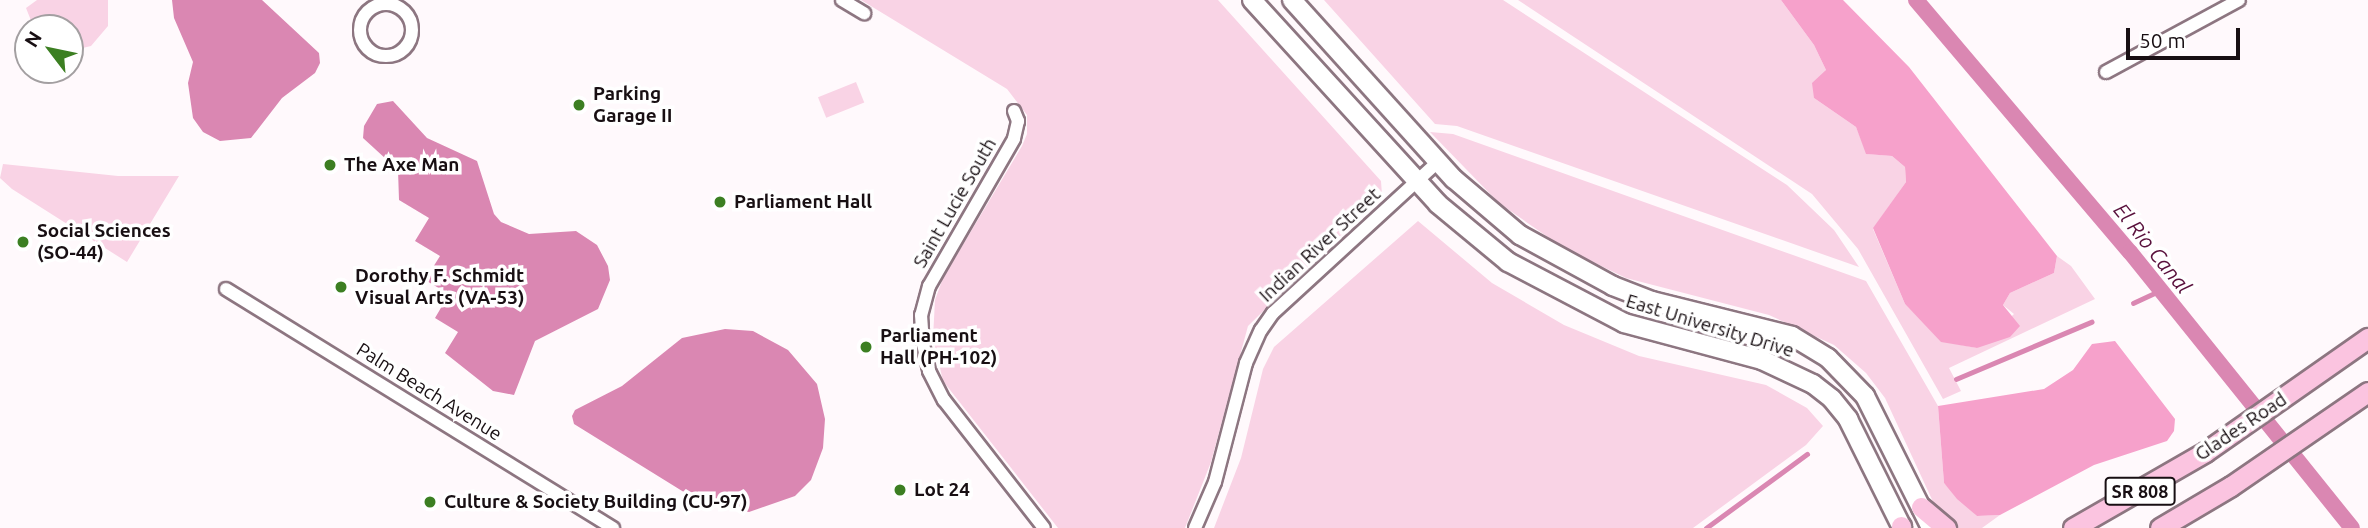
<!DOCTYPE html>
<style>
body{margin:0}
#map{position:relative;width:2368px;height:528px;overflow:hidden;background:#fff9fc;font-family:Ubuntu,sans-serif}
div>[style]{position:absolute}
.green>*{inset:0;background:#f9d3e5;transform-origin:0 0}
.forest>*{inset:0;background:#f6a1cb}
.water>*{inset:0;background:#da87b2}
.stream>*{height:4.5px;margin:-2.25px;padding:0 2.25px;transform-origin:2.25px;border-radius:2.25px;background:#da87b2}
.canal>*{height:16px;margin:-8px;padding:0 8px;transform-origin:8px;border-radius:8px;background:#da87b2}
.roads{filter:drop-shadow(2px 0 #8d7681) drop-shadow(-2px 0 #8d7681) drop-shadow(0 2px #8d7681) drop-shadow(0 -2px #8d7681)}
.street>*{height:12px;margin:-6px;padding:0 6px;transform-origin:6px;border-radius:6px;background:#fff}
.street>.ring{margin:-6px;padding:0;box-sizing:content-box;background:none;border:12px solid #fff;border-radius:50%}
.secondary>*{height:18px;margin:-9px;padding:0 9px;transform-origin:9px;border-radius:9px;background:#fff}
.primary>*{height:19px;margin:-9.5px;padding:0 9.5px;transform-origin:9.5px;border-radius:9.5px;background:#fbc4e0}
.dots>*{width:19px;height:19px;translate:-50% -50%;box-sizing:border-box;border:4px solid #fff;border-radius:50%}
span{translate:-50% -50%;white-space:nowrap;text-align:center;line-height:1.15;-webkit-text-stroke:7px #fff;paint-order:stroke}
.shield-label span{padding:2px 5px;background:#fff;border:2px solid;border-radius:5px;-webkit-text-stroke-width:0}
.shield-label{font-size:18px;color:#180f13;font-weight:700}
.poi-label{font-size:19px;color:#180f13;font-weight:700}
.left{translate:0 -50%;text-align:left}
.street-label{font-size:19px;color:#180f13}
.water-label{font-size:21px;color:#59103c;font-style:italic}
.north{position:absolute;left:14px;top:14px;width:70px;height:70px;box-sizing:border-box;background:#fff;border:2px solid #a39fa1;border-radius:50%;rotate:302deg;font-size:19px;font-weight:700;line-height:28px;text-align:center;color:#180f13}
.north::after{content:'';display:block;margin:auto;width:24px;height:32px;background:#3c7f22;clip-path:polygon(50% 0,100% 100%,50% 72%,0 100%)}
.scale{position:absolute;left:2126px;top:28px;width:114px;height:32px;box-sizing:border-box;border:4px solid #180f13;border-top:0;padding-left:9px;font-size:21px;line-height:24px;white-space:nowrap;color:#180f13;-webkit-text-stroke:5px #fff;paint-order:stroke}
</style>
<div id="map">
<div class="green">
<div style="clip-path:polygon(37px 0,108px 0,108px 26px,91px 46px,70px 51px,70px 28px,34px 28px,26px 8px)"></div>
<div style="clip-path:polygon(861px 0,1218px 0,1381px 181px,1382px 195px,1248px 326px,1211px 462px,1185px 528px,1058px 528px,943px 381px,933px 338px,935px 300px,943px 278px,1022px 146px,1027px 134px,1027px 115px,1007px 89px)"></div>
<div style="clip-path:polygon(1324px 0,1503px 0,1787px 185px,1834px 230px,1859px 267px,1457px 126px,1435px 124px)"></div>
<div style="clip-path:polygon(1518px 0,1781px 0,1814px 45px,1826px 70px,1814px 98px,1856px 127px,1867px 154px,1892px 156px,1905px 167px,1906px 182px,1873px 229px,1905px 304px,1941px 341px,1977px 348px,2014px 314px,2003px 305px,2010px 293px,2054px 273px,2057px 256px,2071px 266px,2095px 299px,1949px 368px,1961px 391px,1943px 399px,1858px 249px,1812px 194px)"></div>
<div style="left:856px;top:82px;width:22px;height:41px;rotate:68deg"></div>
<div style="clip-path:polygon(1430px 132px,1453px 134px,1866px 281px,1938px 406px,1944px 483px,1977px 516px,2000px 515px,1982px 528px,1958px 528px,1948px 521px,1935px 506px,1885px 398px,1866px 373px,1834px 345px,1769px 315px,1626px 278px,1562px 247px,1499px 203px)"></div>
<div style="clip-path:polygon(3px 164px,118px 176px,179px 176px,127px 262px,12px 189px,0 178px)"></div>
<div style="clip-path:polygon(1418px 221px,1492px 283px,1564px 325px,1639px 356px,1766px 385px,1807px 408px,1823px 426px,1806px 445px,1693px 528px,1214px 528px,1241px 458px,1263px 369px,1274px 347px)"></div>
</div>
<div class="forest">
<div style="clip-path:polygon(1781px 0,1843px 0,1909px 67px,2057px 256px,2054px 273px,2010px 293px,2003px 305px,2020px 326px,2010px 337px,1977px 348px,1941px 342px,1905px 304px,1873px 228px,1906px 182px,1905px 167px,1892px 156px,1866px 154px,1856px 127px,1814px 98px,1812px 83px,1826px 70px,1814px 45px)"></div>
<div style="clip-path:polygon(2115px 341px,2175px 419px,2174px 431px,2167px 441px,2094px 465px,2000px 515px,1977px 516px,1957px 499px,1944px 483px,1938px 406px,2044px 389px,2073px 370px,2092px 344px)"></div>
</div>
<div class="water">
<div style="clip-path:polygon(172px 0,262px 0,319px 53px,320px 63px,315px 73px,282px 98px,251px 138px,220px 141px,203px 132px,193px 118px,188px 83px,193px 62px,174px 18px)"></div>
<div style="clip-path:polygon(393px 101px,427px 138px,477px 161px,494px 214px,501px 222px,529px 234px,576px 231px,597px 245px,608px 266px,610px 280px,598px 309px,535px 341px,514px 395px,493px 391px,445px 353px,458px 332px,435px 318px,449px 294px,425px 280px,440px 256px,415px 241px,429px 218px,399px 200px,398px 170px,363px 138px,364px 126px,377px 104px)"></div>
<div style="clip-path:polygon(725px 329px,753px 331px,788px 350px,817px 384px,825px 419px,823px 448px,811px 480px,795px 496px,749px 512px,706px 504px,687px 494px,574px 424px,572px 416px,575px 410px,622px 386px,682px 338px)"></div>
</div>
<div class="stream">
<div style="left:2133px;top:303px;width:31px;rotate:-25deg"></div>
<div style="left:1956px;top:379px;width:147px;rotate:-22.9deg"></div>
<div style="left:1706px;top:528px;width:125px;rotate:-36.2deg"></div>
</div>
<div class="canal">
<div style="left:1916px;top:0;width:331px;rotate:49.7deg"></div>
<div style="left:2130px;top:252px;width:354px;rotate:51.2deg"></div>
</div>
<div class="roads">
<div class="street">
<div style="left:842px;top:0;width:26px;rotate:31deg"></div>
<div class="ring" style="left:360px;top:4px;width:40px;height:40px"></div>
<div style="left:2106px;top:72px;width:151px;rotate:-28.4deg"></div>
<div style="left:1014px;top:111px;width:11px;rotate:68deg"></div>
<div style="left:1018px;top:121px;width:18px;rotate:103deg"></div>
<div style="left:1014px;top:139px;width:170px;rotate:120deg"></div>
<div style="left:929px;top:286px;width:30px;rotate:105deg"></div>
<div style="left:921px;top:315px;width:29px;rotate:86deg"></div>
<div style="left:923px;top:344px;width:28px;rotate:77deg"></div>
<div style="left:929px;top:371px;width:33px;rotate:63deg"></div>
<div style="left:944px;top:400px;width:162px;rotate:52deg"></div>
<div style="left:226px;top:289px;width:455px;rotate:31.7deg"></div>
<div style="left:1195px;top:528px;width:50px;rotate:-66.5deg"></div>
<div style="left:1215px;top:482px;width:123px;rotate:-75.4deg"></div>
<div style="left:1246px;top:363px;width:36px;rotate:-66deg"></div>
<div style="left:1261px;top:330px;width:21px;rotate:-55deg"></div>
<div style="left:1273px;top:313px;width:224px;rotate:-42.5deg"></div>
</div>
<div class="secondary">
<div style="left:1252px;top:0;width:276px;rotate:47.6deg"></div>
<div style="left:1438px;top:204px;width:91px;rotate:39.6deg"></div>
<div style="left:1508px;top:262px;width:131px;rotate:27.7deg"></div>
<div style="left:1624px;top:323px;width:143px;rotate:15deg"></div>
<div style="left:1762px;top:360px;width:56px;rotate:25.2deg"></div>
<div style="left:1813px;top:384px;width:24px;rotate:38deg"></div>
<div style="left:1832px;top:399px;width:26px;rotate:51deg"></div>
<div style="left:1848px;top:419px;width:122px;rotate:63.6deg"></div>
<div style="left:1292px;top:0;width:241px;rotate:47.9deg"></div>
<div style="left:1454px;top:179px;width:87px;rotate:40.3deg"></div>
<div style="left:1520px;top:235px;width:106px;rotate:28.7deg"></div>
<div style="left:1613px;top:286px;width:42px;rotate:21deg"></div>
<div style="left:1652px;top:301px;width:144px;rotate:14deg"></div>
<div style="left:1792px;top:336px;width:42px;rotate:31.4deg"></div>
<div style="left:1828px;top:358px;width:53px;rotate:45.8deg"></div>
<div style="left:1865px;top:396px;width:148px;rotate:63.4deg"></div>
</div>
<div class="primary">
<div style="left:1921px;top:507px;width:33px;rotate:40deg"></div>
<div style="left:1901px;top:528px;width:2px;rotate:-90deg"></div>
<div style="left:2073px;top:528px;width:152px;rotate:-29.9deg"></div>
<div style="left:2205px;top:452px;width:199px;rotate:-35deg"></div>
<div style="left:2160px;top:528px;width:82px;rotate:-30.6deg"></div>
<div style="left:2231px;top:486px;width:166px;rotate:-34.5deg"></div>
</div>
</div>
<div class="dots">
<div style="left:579px;top:105px;background:#3c7f22"></div>
<div style="left:330px;top:165px;background:#3c7f22"></div>
<div style="left:720px;top:202px;background:#3c7f22"></div>
<div style="left:23px;top:242px;background:#3c7f22"></div>
<div style="left:341px;top:287px;background:#3c7f22"></div>
<div style="left:866px;top:347px;background:#3c7f22"></div>
<div style="left:900px;top:490px;background:#3c7f22"></div>
<div style="left:430px;top:502px;background:#3c7f22"></div>
</div>
<div class="shield-label">
<span style="left:2140px;top:491px">SR 808</span>
</div>
<div class="poi-label">
<span class="left" style="left:593px;top:105px">Parking<br>Garage II</span>
<span class="left" style="left:344px;top:165px">The Axe Man</span>
<span class="left" style="left:734px;top:202px">Parliament Hall</span>
<span class="left" style="left:37px;top:242px">Social Sciences<br>(SO-44)</span>
<span class="left" style="left:355px;top:287px">Dorothy F. Schmidt<br>Visual Arts (VA-53)</span>
<span class="left" style="left:880px;top:347px">Parliament<br>Hall (PH-102)</span>
<span class="left" style="left:914px;top:490px">Lot 24</span>
<span class="left" style="left:444px;top:502px">Culture &amp; Society Building (CU-97)</span>
</div>
<div class="street-label">
<span style="left:955px;top:203px;rotate:-60deg">Saint Lucie South</span>
<span style="left:1320px;top:245px;rotate:-43deg">Indian River Street</span>
<span style="left:1710px;top:326px;rotate:17deg">East University Drive</span>
<span style="left:429px;top:392px;rotate:32deg">Palm Beach Avenue</span>
<span style="left:2241px;top:427px;rotate:-34deg">Glades Road</span>
</div>
<div class="water-label">
<span style="left:2153px;top:248px;rotate:51deg">El Rio Canal</span>
</div>
<div class="north">N</div>
<div class="scale">50 m</div>
</div>
